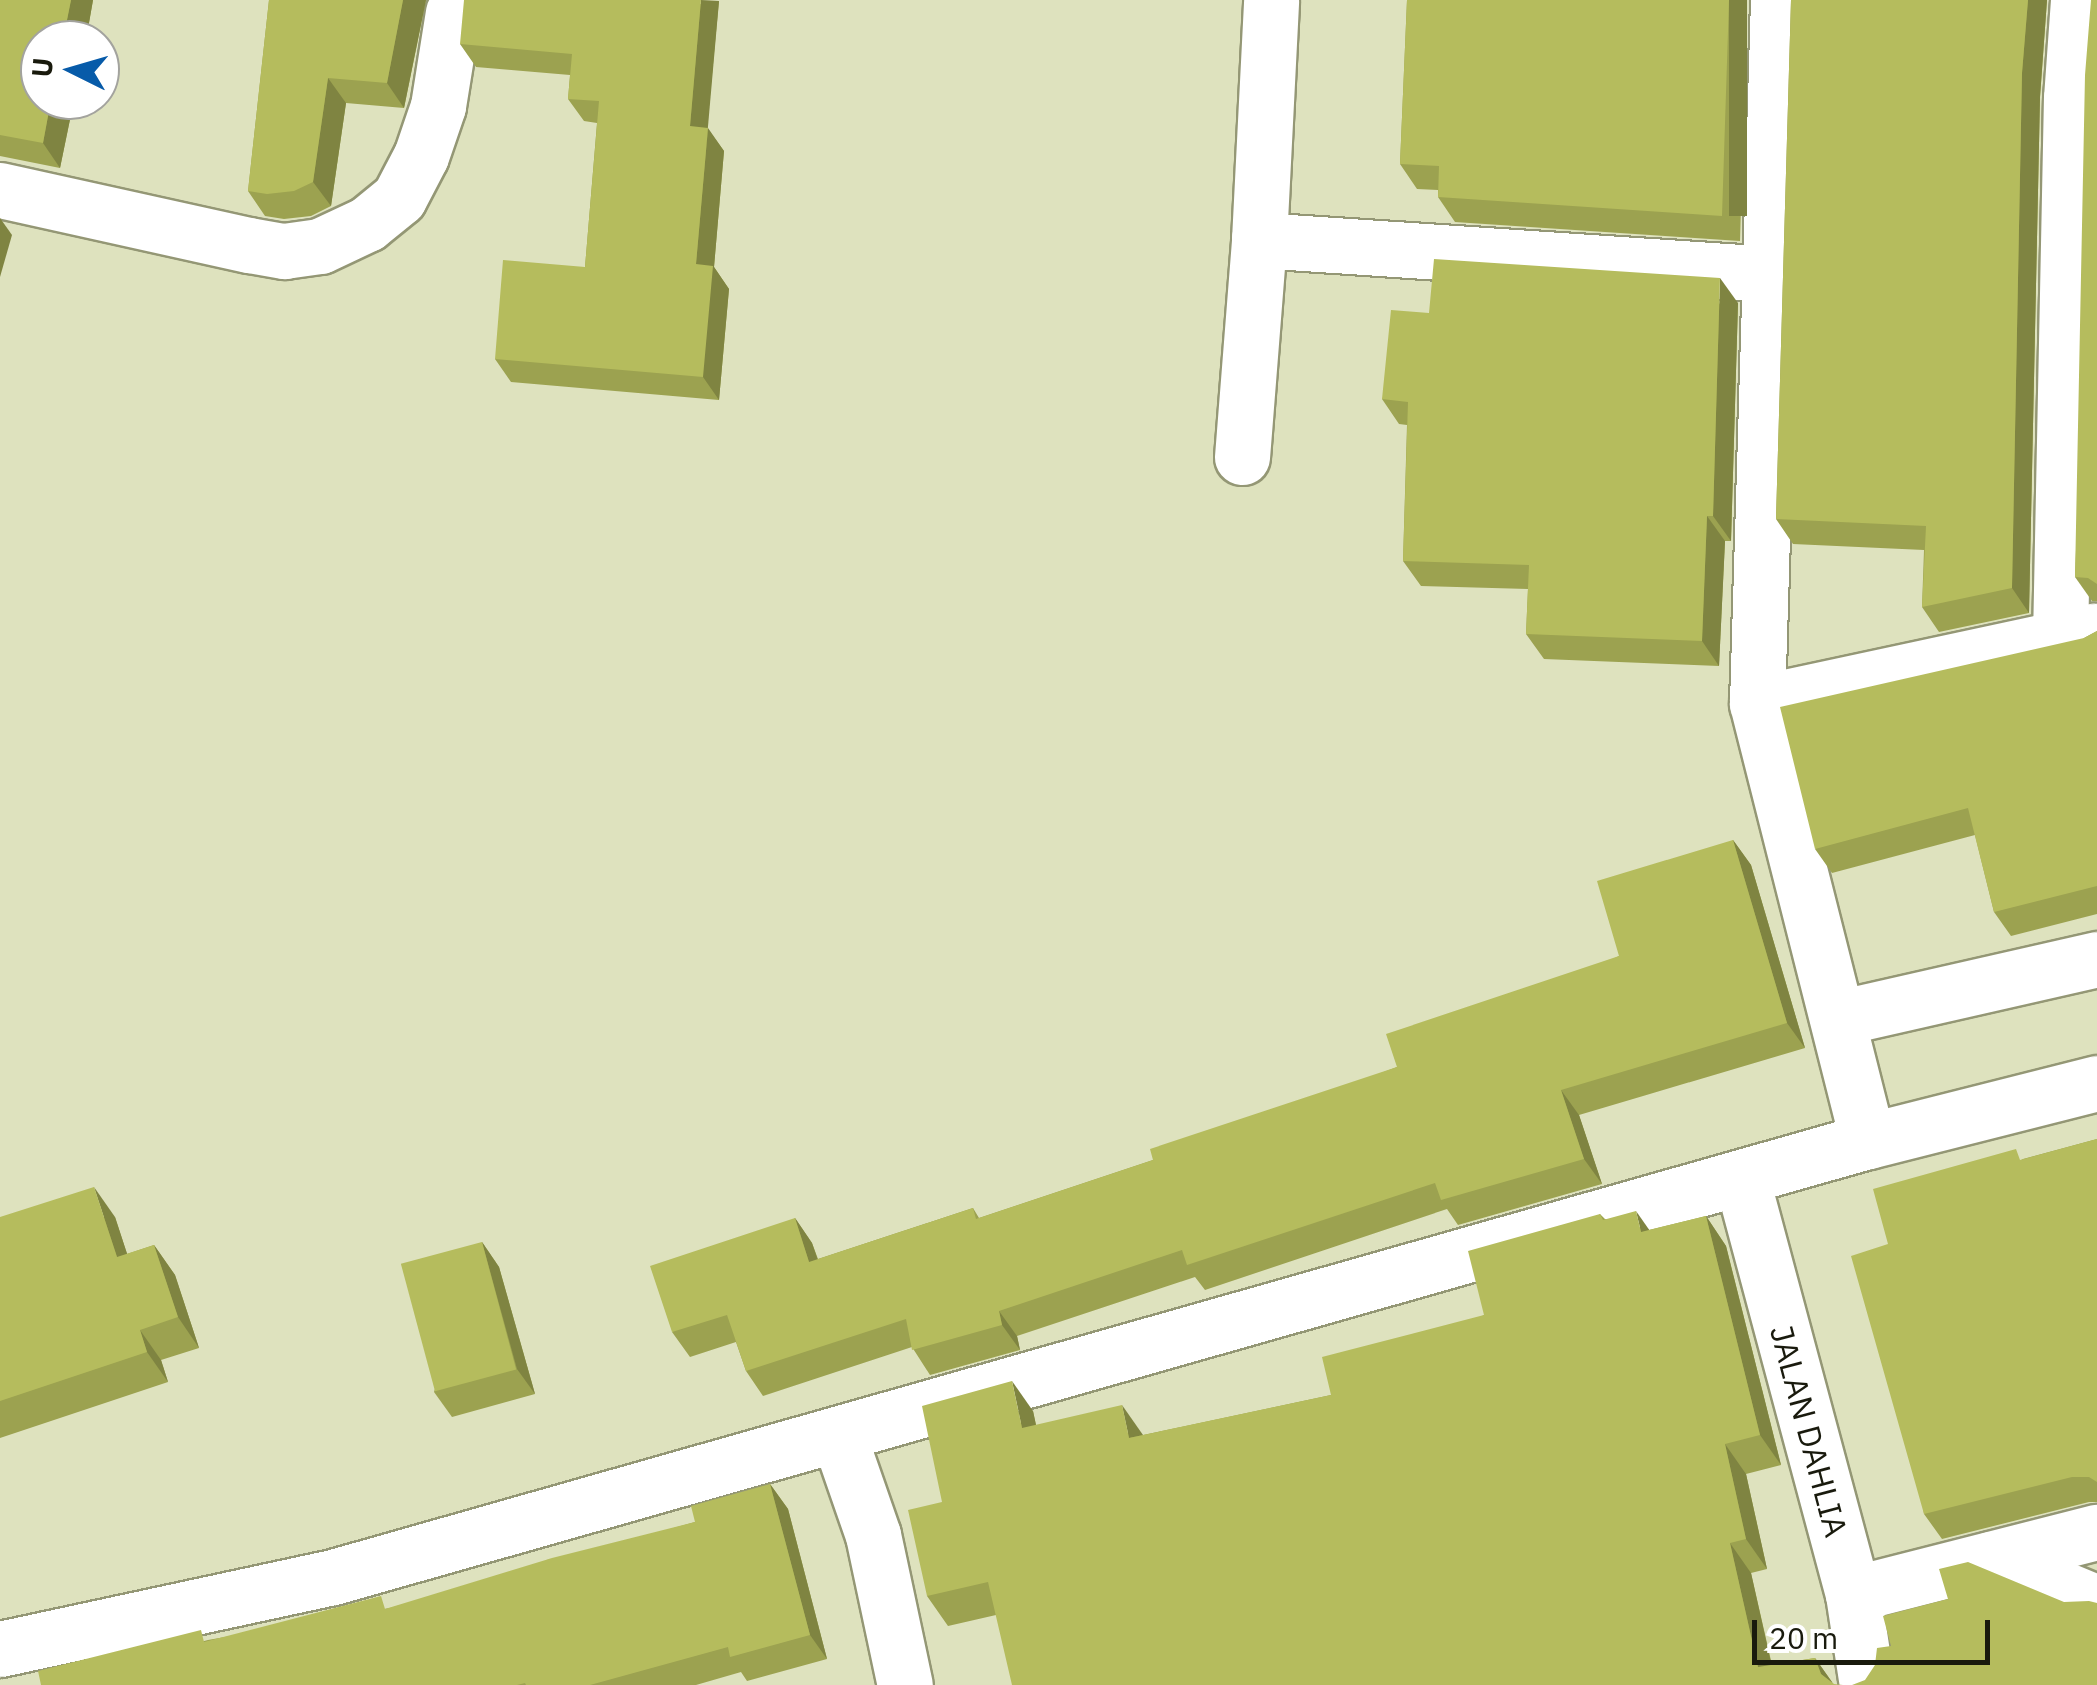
<!DOCTYPE html>
<style>
body{margin:0}
#map{position:relative;width:2097px;height:1685px;overflow:hidden;background:#dee2be;font-family:"IBM Plex Sans",sans-serif}
div>[style]{position:absolute}
.roads{filter:drop-shadow(2px 0 #949775) drop-shadow(-2px 0 #949775) drop-shadow(0 2px #949775) drop-shadow(0 -2px #949775)}
.minor>*{height:55px;margin:-27.5px;padding:0 27.5px;transform-origin:27.5px;border-radius:27.5px;background:#fff}
.wall>*{inset:0;background:#9ca250}
.shaded-wall>*{inset:0;background:#7f8441;transform-origin:0 0}
.building>*{inset:0;background:#b5bc5d;transform-origin:0 0}
span{translate:-50% -50%;white-space:nowrap;text-align:center;line-height:1.15;-webkit-text-stroke:9px #fff;paint-order:stroke}
.street-label{font-size:32px;color:#191a0d}
.north{position:absolute;left:20px;top:20px;width:100px;height:100px;box-sizing:border-box;background:#fff;border:2px solid #a3a39e;border-radius:50%;rotate:275deg;font-size:28px;font-weight:700;line-height:40px;text-align:center;color:#191a0d}
.north::after{content:'';display:block;margin:auto;width:35px;height:45px;background:#075ba9;clip-path:polygon(50% 0,100% 100%,50% 72%,0 100%)}
.scale{position:absolute;left:1752px;top:1620px;width:238px;height:45px;box-sizing:border-box;border:5px solid #191a0d;border-top:0;padding-left:12px;font-size:30px;line-height:35px;white-space:nowrap;color:#191a0d;-webkit-text-stroke:8px #fff;paint-order:stroke}
</style>
<div id="map">
<div class="roads">
<div class="minor">
<div style="left:1778px;top:0;width:703px;rotate:91.71deg"></div>
<div style="left:1757px;top:703px;width:452px;rotate:75.8deg"></div>
<div style="left:0;top:190px;width:255px;rotate:12.5deg"></div>
<div style="left:249px;top:245px;width:36px;rotate:10deg"></div>
<div style="left:284px;top:251px;width:36px;rotate:-8deg"></div>
<div style="left:320px;top:246px;width:52px;rotate:-25.1deg"></div>
<div style="left:367px;top:224px;width:41px;rotate:-39.1deg"></div>
<div style="left:399px;top:198px;width:47px;rotate:-62.4deg"></div>
<div style="left:421px;top:156px;width:53px;rotate:-71.2deg"></div>
<div style="left:438px;top:106px;width:95px;rotate:-80.9deg"></div>
<div style="left:1259px;top:240px;width:513px;rotate:3.8deg"></div>
<div style="left:1242px;top:457px;width:218px;rotate:-85.5deg"></div>
<div style="left:1259px;top:240px;width:240px;rotate:-87.1deg"></div>
<div style="left:2060px;top:639px;width:541px;rotate:-88.84deg"></div>
<div style="left:2071px;top:98px;width:98px;rotate:-85.9deg"></div>
<div style="left:1757px;top:703px;width:345px;rotate:-12.1deg"></div>
<div style="left:1838px;top:1018px;width:266px;rotate:-12.8deg"></div>
<div style="left:1742px;top:1180px;width:429px;rotate:75deg"></div>
<div style="left:1853px;top:1594px;width:92px;rotate:81.3deg"></div>
<div style="left:838px;top:1434px;width:107px;rotate:70.9deg"></div>
<div style="left:873px;top:1535px;width:153px;rotate:78deg"></div>
<div style="left:1991px;top:1559px;width:115px;rotate:22.5deg"></div>
<div style="left:1853px;top:1594px;width:252px;rotate:-14.3deg"></div>
<div style="left:0;top:1649px;width:341px;rotate:-12.2deg"></div>
<div style="left:333px;top:1577px;width:1596px;rotate:-15.86deg"></div>
<div style="left:1868px;top:1141px;width:236px;rotate:-14.2deg"></div>
</div>
</div>
<div class="wall">
<div style="clip-path:polygon(0 0,93px 0,86px 40px,40px 40px,40px 100px,74px 100px,60px 168px,0 156px)"></div>
<div style="clip-path:polygon(269px 0,426px 0,404px 108px,346px 103px,331px 206px,311px 216px,284px 219px,265px 216px,248px 191px)"></div>
<div style="clip-path:polygon(1407px 0,1747px 0,1740px 241px,1455px 222px,1438px 197px,1438px 190px,1417px 189px,1400px 164px)"></div>
<div style="clip-path:polygon(1791px 0,2047px 0,2040px 97px,2029px 613px,1939px 632px,1922px 607px,1924px 550px,1793px 544px,1776px 519px)"></div>
<div style="clip-path:polygon(2097px 0,2097px 601px,2092px 601px,2075px 577px)"></div>
<div style="clip-path:polygon(719px 1px,707px 128px,724px 151px,714px 267px,729px 289px,719px 400px,511px 382px,495px 359px,585px 267px,597px 123px,584px 121px,568px 99px,570px 75px,476px 67px,460px 44px)"></div>
<div style="clip-path:polygon(1738px 303px,1731px 541px,1725px 541px,1719px 666px,1544px 659px,1526px 634px,1528px 589px,1421px 586px,1403px 561px,1407px 425px,1399px 424px,1382px 399px,1429px 313px)"></div>
<div style="clip-path:polygon(2097px 631px,2097px 914px,2011px 936px,1994px 912px,1975px 835px,1832px 873px,1815px 849px,2084px 638px)"></div>
<div style="clip-path:polygon(1733px 840px,1751px 865px,1805px 1048px,1579px 1115px,1602px 1184px,1458px 1225px,1447px 1209px,1205px 1290px,1195px 1277px,1017px 1336px,1020px 1350px,930px 1375px,912px 1347px,763px 1396px,746px 1371px,736px 1342px,690px 1357px,672px 1332px,795px 1218px,812px 1243px,818px 1259px,973px 1208px,979px 1218px,1153px 1160px,1397px 1067px,1619px 956px)"></div>
<div style="clip-path:polygon(2097px 1139px,2097px 1502px,2089px 1502px,1942px 1539px,1924px 1514px,1888px 1244px,2023px 1159px)"></div>
<div style="clip-path:polygon(1600px 1214px,1605px 1219px,1649px 1230px,1706px 1216px,1726px 1246px,1781px 1465px,1746px 1474px,1767px 1569px,1751px 1573px,1772px 1665px,1815px 1658px,1832px 1682px,996px 1615px,948px 1626px,927px 1596px,942px 1502px,1033px 1411px,1036px 1425px,1143px 1435px,1331px 1395px,1484px 1315px)"></div>
<div style="clip-path:polygon(0 1217px,115px 1217px,127px 1254px,154px 1245px,175px 1275px,199px 1348px,161px 1360px,168px 1382px,0 1438px)"></div>
<div style="clip-path:polygon(482px 1242px,499px 1267px,535px 1394px,452px 1417px,434px 1392px)"></div>
<div style="clip-path:polygon(770px 1484px,788px 1509px,827px 1659px,747px 1681px,741px 1672px,696px 1685px,41px 1685px,208px 1640px,390px 1608px,695px 1522px)"></div>
</div>
<div class="shaded-wall">
<div style="clip-path:polygon(71px 0,93px 0,86px 40px,63px 40px)"></div>
<div style="clip-path:polygon(403px 0,426px 0,404px 108px,387px 83px)"></div>
<div style="clip-path:polygon(701px 0,719px 1px,706px 149px,690px 126px)"></div>
<div style="left:1729px;top:0;width:18px;height:216px"></div>
<div style="clip-path:polygon(2028px 0,2047px 0,2040px 97px,2029px 613px,2012px 588px,2022px 73px)"></div>
<div style="clip-path:polygon(328px 78px,346px 103px,331px 206px,313px 182px)"></div>
<div style="clip-path:polygon(51px 100px,74px 100px,60px 168px,43px 143px)"></div>
<div style="clip-path:polygon(708px 128px,724px 151px,714px 267px,729px 289px,719px 400px,703px 377px,696px 264px)"></div>
<div style="clip-path:polygon(0 218px,12px 235px,0 277px)"></div>
<div style="clip-path:polygon(1720px 278px,1738px 303px,1731px 541px,1713px 516px)"></div>
<div style="clip-path:polygon(1707px 516px,1725px 541px,1719px 666px,1702px 641px)"></div>
<div style="clip-path:polygon(1733px 840px,1751px 865px,1805px 1048px,1787px 1023px)"></div>
<div style="clip-path:polygon(1561px 1090px,1579px 1115px,1602px 1184px,1584px 1159px)"></div>
<div style="clip-path:polygon(94px 1187px,115px 1217px,138px 1287px,117px 1257px)"></div>
<div style="clip-path:polygon(1636px 1211px,1657px 1241px,1641px 1232px)"></div>
<div style="clip-path:polygon(1706px 1216px,1726px 1246px,1781px 1465px,1760px 1435px)"></div>
<div style="clip-path:polygon(795px 1218px,812px 1243px,827px 1287px,809px 1262px)"></div>
<div style="clip-path:polygon(482px 1242px,499px 1267px,535px 1394px,517px 1369px)"></div>
<div style="clip-path:polygon(154px 1245px,175px 1275px,199px 1348px,178px 1317px)"></div>
<div style="clip-path:polygon(999px 1311px,1017px 1336px,1020px 1350px,1002px 1325px)"></div>
<div style="clip-path:polygon(140px 1330px,161px 1360px,168px 1382px,147px 1352px)"></div>
<div style="clip-path:polygon(1012px 1381px,1033px 1411px,1043px 1458px,1022px 1428px)"></div>
<div style="clip-path:polygon(1122px 1405px,1143px 1435px,1129px 1438px)"></div>
<div style="clip-path:polygon(1725px 1444px,1746px 1474px,1767px 1569px,1746px 1539px)"></div>
<div style="clip-path:polygon(770px 1484px,788px 1509px,827px 1659px,810px 1635px)"></div>
<div style="clip-path:polygon(1730px 1543px,1751px 1573px,1776px 1685px,1758px 1667px)"></div>
<div style="clip-path:polygon(1815px 1658px,1834px 1685px,1821px 1674px)"></div>
</div>
<div class="building">
<div style="clip-path:polygon(0 0,71px 0,63px 40px,40px 40px,40px 100px,51px 100px,43px 143px,0 135px)"></div>
<div style="clip-path:polygon(269px 0,403px 0,387px 83px,328px 78px,313px 182px,294px 191px,267px 194px,248px 191px)"></div>
<div style="clip-path:polygon(464px 0,701px 0,690px 126px,708px 128px,696px 264px,713px 266px,703px 377px,495px 359px,503px 260px,585px 267px,599px 101px,568px 99px,572px 54px,460px 44px)"></div>
<div style="clip-path:polygon(1407px 0,1729px 0,1722px 216px,1438px 197px,1439px 166px,1400px 164px)"></div>
<div style="clip-path:polygon(1791px 0,2028px 0,2022px 73px,2012px 588px,1922px 607px,1926px 526px,1776px 519px)"></div>
<div style="clip-path:polygon(2091px 0,2097px 0,2097px 584px,2088px 578px,2075px 577px,2085px 75px)"></div>
<div style="clip-path:polygon(1434px 259px,1720px 278px,1713px 516px,1707px 516px,1702px 641px,1526px 634px,1529px 565px,1403px 561px,1408px 402px,1382px 399px,1391px 310px,1429px 313px)"></div>
<div style="clip-path:polygon(2097px 631px,2097px 886px,1994px 912px,1968px 808px,1815px 849px,1780px 707px,2084px 638px)"></div>
<div style="clip-path:polygon(1733px 840px,1787px 1023px,1561px 1090px,1584px 1159px,1441px 1200px,1435px 1183px,1187px 1265px,1182px 1250px,999px 1311px,1002px 1325px,912px 1350px,906px 1319px,746px 1371px,727px 1315px,672px 1332px,650px 1266px,795px 1218px,809px 1262px,973px 1208px,976px 1219px,1153px 1160px,1150px 1149px,1397px 1067px,1386px 1034px,1619px 956px,1597px 881px)"></div>
<div style="clip-path:polygon(2097px 1139px,2097px 1482px,2089px 1477px,2072px 1477px,1924px 1514px,1851px 1256px,1888px 1244px,1873px 1189px,2016px 1149px,2020px 1160px)"></div>
<div style="clip-path:polygon(94px 1187px,117px 1257px,154px 1245px,178px 1317px,140px 1330px,147px 1352px,0 1401px,0 1217px)"></div>
<div style="clip-path:polygon(1636px 1211px,1641px 1232px,1706px 1216px,1760px 1435px,1725px 1444px,1746px 1539px,1730px 1543px,1758px 1667px,1815px 1658px,1821px 1674px,1834px 1684px,1843px 1685px,1012px 1685px,988px 1582px,927px 1596px,908px 1510px,942px 1502px,922px 1406px,1012px 1381px,1022px 1428px,1122px 1405px,1129px 1438px,1331px 1395px,1322px 1357px,1484px 1315px,1468px 1251px,1600px 1214px,1603px 1220px)"></div>
<div style="left:482px;top:1242px;width:132px;height:84px;rotate:75deg"></div>
<div style="clip-path:polygon(770px 1484px,810px 1635px,730px 1657px,728px 1647px,590px 1685px,526px 1685px,525px 1683px,517px 1685px,41px 1685px,38px 1671px,201px 1630px,204px 1642px,381px 1596px,385px 1609px,552px 1558px,695px 1522px,691px 1506px)"></div>
<div style="clip-path:polygon(1968px 1562px,2064px 1602px,2089px 1601px,2097px 1603px,2097px 1685px,1852px 1685px,1865px 1680px,1875px 1665px,1877px 1648px,1891px 1646px,1883px 1616px,1948px 1599px,1939px 1569px)"></div>
</div>
<div class="street-label">
<span style="left:1809px;top:1431px;rotate:75deg">JALAN DAHLIA</span>
</div>
<div class="north">U</div>
<div class="scale">20 m</div>
</div>
